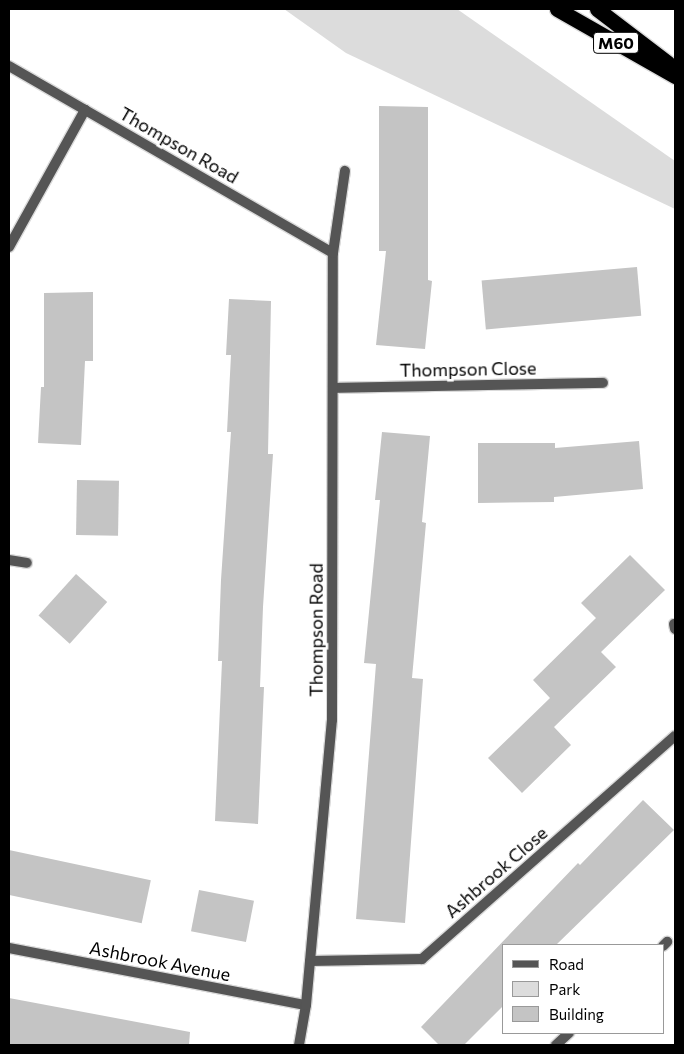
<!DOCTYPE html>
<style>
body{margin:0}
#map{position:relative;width:684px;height:1054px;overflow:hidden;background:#fff;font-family:Commissioner,sans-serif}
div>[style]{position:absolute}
.green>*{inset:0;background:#dcdcdc}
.building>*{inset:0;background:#c4c4c4;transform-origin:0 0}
.roads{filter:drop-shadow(1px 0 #dbdbdb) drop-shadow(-1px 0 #dbdbdb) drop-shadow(0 1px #dbdbdb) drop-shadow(0 -1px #dbdbdb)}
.street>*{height:10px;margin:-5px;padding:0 5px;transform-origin:5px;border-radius:5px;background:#555}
.highway>*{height:15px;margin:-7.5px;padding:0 7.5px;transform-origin:7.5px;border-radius:7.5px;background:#000}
span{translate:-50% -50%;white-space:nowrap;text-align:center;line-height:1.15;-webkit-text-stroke:5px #fff;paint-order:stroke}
.shield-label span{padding:1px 4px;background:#fff;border:1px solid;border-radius:4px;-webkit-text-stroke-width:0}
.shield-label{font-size:16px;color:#000;font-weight:700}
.street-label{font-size:18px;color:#000}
.frame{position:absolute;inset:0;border:10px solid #000;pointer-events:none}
.legend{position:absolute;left:502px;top:944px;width:162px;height:90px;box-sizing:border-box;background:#fff;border:1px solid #999;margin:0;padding:6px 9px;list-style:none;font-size:15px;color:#000}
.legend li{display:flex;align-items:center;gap:10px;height:25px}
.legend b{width:25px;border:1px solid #999}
</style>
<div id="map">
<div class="green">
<div style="clip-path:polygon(284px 9px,457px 9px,675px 161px,675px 209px,346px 53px)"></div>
</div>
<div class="building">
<div style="clip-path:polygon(379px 106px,428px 107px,428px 280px,432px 281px,425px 349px,376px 345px,386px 251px,379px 251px)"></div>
<div style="left:637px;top:267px;width:49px;height:156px;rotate:85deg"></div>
<div style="clip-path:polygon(93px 292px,93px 361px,85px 361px,81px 445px,38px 443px,41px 387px,44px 387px,44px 293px)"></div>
<div style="clip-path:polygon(229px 299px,271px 301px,268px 454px,273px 454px,263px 607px,260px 687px,264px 687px,258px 824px,215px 821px,222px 661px,218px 661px,221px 580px,231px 432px,227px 432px,231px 355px,226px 355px)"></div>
<div style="clip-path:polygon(382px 432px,430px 436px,422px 522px,426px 523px,412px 678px,423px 679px,405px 923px,356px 919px,376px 664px,364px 663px,380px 500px,375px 500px)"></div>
<div style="clip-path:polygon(639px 441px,643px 489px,554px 497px,554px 502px,478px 503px,478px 443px,555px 443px,555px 448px)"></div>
<div style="left:77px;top:480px;width:42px;height:55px;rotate:1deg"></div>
<div style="clip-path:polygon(630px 555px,665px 590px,601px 652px,616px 667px,554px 727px,571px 745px,522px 793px,488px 758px,550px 698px,533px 680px,596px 618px,581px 603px)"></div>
<div style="left:76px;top:574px;width:42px;height:56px;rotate:42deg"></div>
<div style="clip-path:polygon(643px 800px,674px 830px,556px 945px,503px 945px,503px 1006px,464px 1045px,439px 1045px,421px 1027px,578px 863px,580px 865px)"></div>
<div style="left:9px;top:850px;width:145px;height:44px;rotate:12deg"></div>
<div style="left:199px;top:890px;width:56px;height:42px;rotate:11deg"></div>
<div style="clip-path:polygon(9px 998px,190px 1032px,189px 1045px,9px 1045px)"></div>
</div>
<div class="roads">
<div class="street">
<div style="left:9px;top:66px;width:374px;rotate:30deg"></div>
<div style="left:9px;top:247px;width:157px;rotate:-61deg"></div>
<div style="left:333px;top:388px;width:270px;rotate:-1.1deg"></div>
<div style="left:9px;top:560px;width:18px;rotate:9deg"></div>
<div style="left:674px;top:624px;width:5px;rotate:79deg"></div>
<div style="left:663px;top:946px;width:6px;rotate:-45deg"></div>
<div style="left:9px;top:948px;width:302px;rotate:10.9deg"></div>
<div style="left:310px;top:961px;width:112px;rotate:-1deg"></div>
<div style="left:422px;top:959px;width:337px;rotate:-41.4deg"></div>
<div style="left:299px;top:1045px;width:41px;rotate:-80.1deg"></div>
<div style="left:306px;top:1005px;width:286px;rotate:-84.8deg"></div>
<div style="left:332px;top:720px;width:467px;rotate:-89.9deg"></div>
<div style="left:333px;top:253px;width:83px;rotate:-81.7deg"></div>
<div style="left:556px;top:1045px;width:18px;rotate:-43deg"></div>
</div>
<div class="highway">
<div style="left:557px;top:9px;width:136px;rotate:29.6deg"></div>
<div style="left:597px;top:9px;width:89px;rotate:37.3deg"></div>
</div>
</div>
<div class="shield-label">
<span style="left:616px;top:43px">M60</span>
</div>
<div class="street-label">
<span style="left:179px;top:145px;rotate:30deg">Thompson Road</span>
<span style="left:468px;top:369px;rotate:-1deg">Thompson Close</span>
<span style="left:316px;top:630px;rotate:-90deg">Thompson Road</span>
<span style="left:496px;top:872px;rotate:-41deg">Ashbrook Close</span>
<span style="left:160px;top:961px;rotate:11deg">Ashbrook Avenue</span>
</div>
<div class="frame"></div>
<ul class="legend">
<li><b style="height:6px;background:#555"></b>Road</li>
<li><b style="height:14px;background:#dcdcdc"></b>Park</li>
<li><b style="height:14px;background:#c4c4c4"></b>Building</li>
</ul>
</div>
